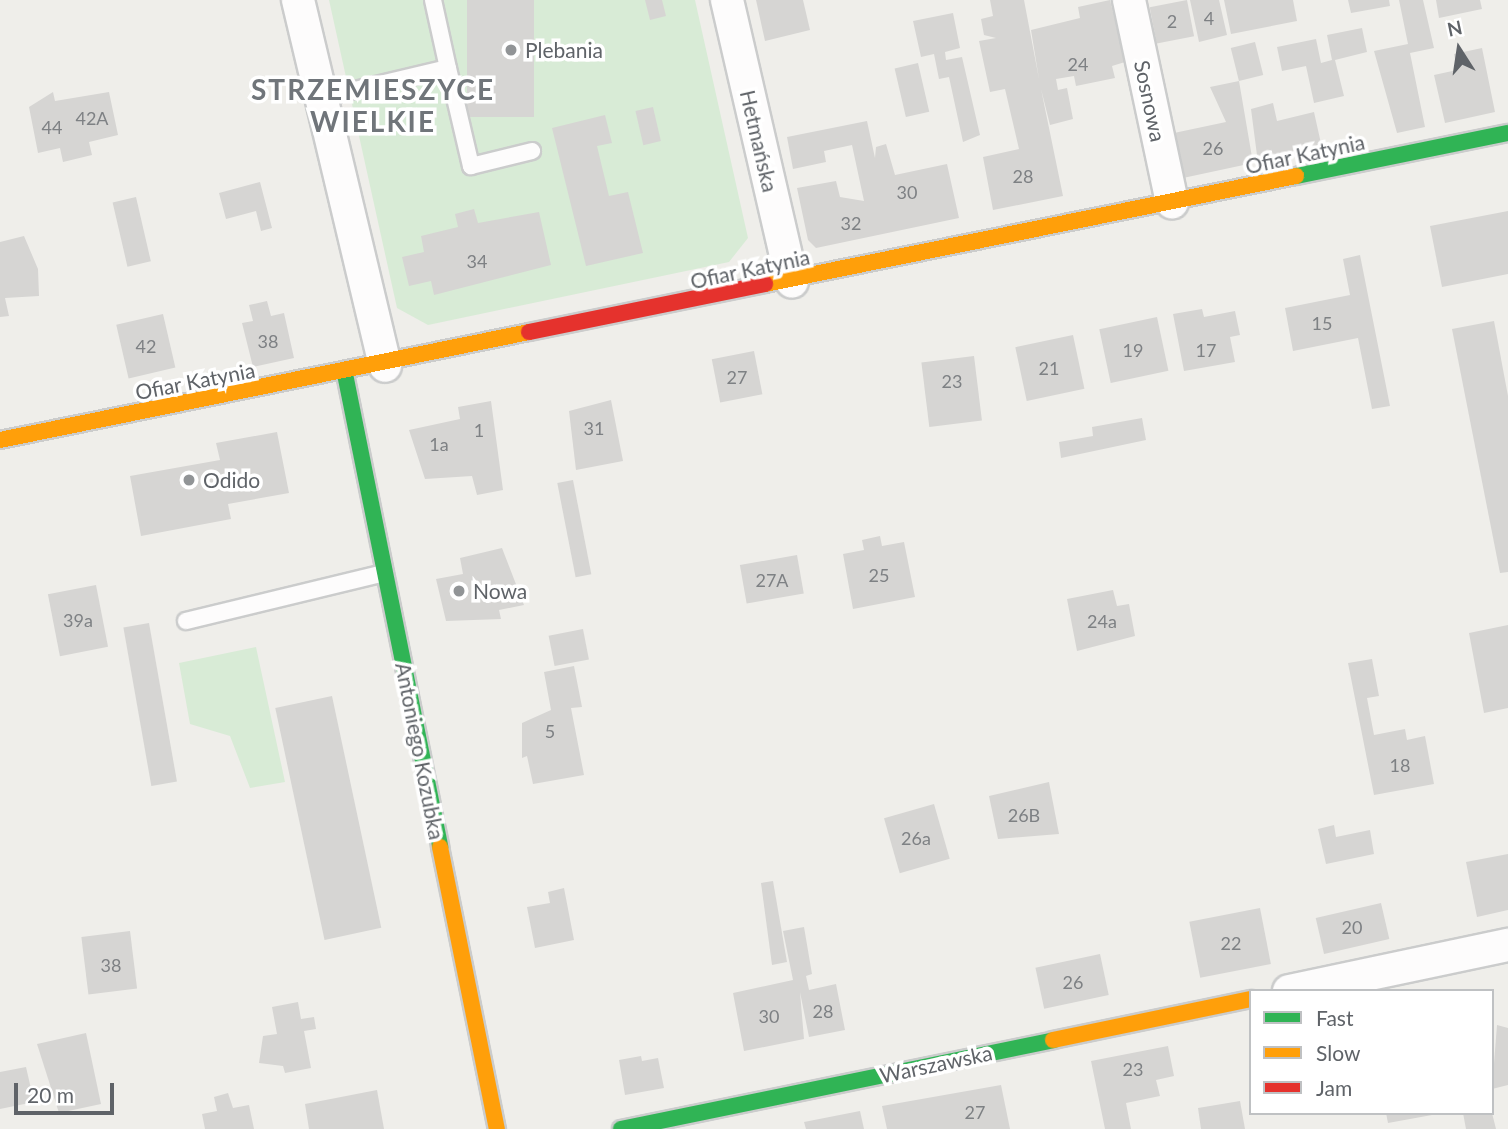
<!DOCTYPE html>
<meta charset="utf-8">
<style>
body{margin:0}
#map{position:relative;width:1508px;height:1129px;overflow:hidden;background:#efeeea;font-family:Lato,sans-serif}
div>[style]{position:absolute}
.green>*{inset:0;background:#d8ebd6}
.building>*{inset:0;background:#d6d5d3;transform-origin:0 0}
.roads{filter:drop-shadow(2px 0 #cbcccc) drop-shadow(-2px 0 #cbcccc) drop-shadow(0 2px #cbcccc) drop-shadow(0 -2px #cbcccc)}
.lane>*{height:16px;margin:-8px;padding:0 8px;transform-origin:8px;border-radius:8px;background:#fdfcfc}
.street>*{height:32px;margin:-16px;padding:0 16px;transform-origin:16px;border-radius:16px;background:#fdfcfc}
.fast>*{height:16px;margin:-8px;padding:0 8px;transform-origin:8px;border-radius:8px;background:#30b455}
.slow>*{height:16px;margin:-8px;padding:0 8px;transform-origin:8px;border-radius:8px;background:#ff9f0a}
.jam>*{height:16px;margin:-8px;padding:0 8px;transform-origin:8px;border-radius:8px;background:#e5322d}
.dots>*{width:19px;height:19px;translate:-50% -50%;box-sizing:border-box;border:4px solid #fff;border-radius:50%}
span{translate:-50% -50%;white-space:nowrap;text-align:center;line-height:1.15;-webkit-text-stroke:7px #fff;paint-order:stroke}
.number-label{font-size:18px;color:#7e8184}
.number-label span{-webkit-text-stroke-width:0}
.poi-label{font-size:21px;color:#5f6368}
.left{translate:0 -50%;text-align:left}
.street-label{font-size:21px;color:#5f6368}
.district-label{font-size:28px;color:#70757a;font-weight:700;letter-spacing:2px}
.legend{position:absolute;left:1249px;top:989px;width:245px;height:126px;box-sizing:border-box;background:#fff;border:2px solid #bfc1c3;margin:0;padding:9px 12px;list-style:none;font-size:21px;color:#5f6368}
.legend li{display:flex;align-items:center;gap:14px;height:35px}
.legend b{width:35px;border:2px solid #bfc1c3}
.north{position:absolute;left:1424px;top:14px;width:70px;height:70px;-webkit-text-stroke:5px #fff;paint-order:stroke;rotate:348deg;font-size:19px;font-weight:700;line-height:28px;text-align:center;color:#5f6368}
.north::after{content:'';display:block;margin:auto;width:24px;height:32px;background:#5f6368;clip-path:polygon(50% 0,100% 100%,50% 72%,0 100%)}
.scale{position:absolute;left:14px;top:1083px;width:100px;height:32px;box-sizing:border-box;border:4px solid #5f6368;border-top:0;padding-left:9px;font-size:21px;line-height:24px;white-space:nowrap;color:#5f6368;-webkit-text-stroke:5px #fff;paint-order:stroke}
</style>
<div id="map">
<div class="green">
<div style="clip-path:polygon(329px 0,695px 0,748px 238px,729px 262px,428px 325px,397px 308px)"></div>
<div style="clip-path:polygon(256px 647px,285px 782px,250px 788px,230px 736px,190px 724px,179px 663px)"></div>
</div>
<div class="building">
<div style="left:467px;top:0;width:67px;height:117px"></div>
<div style="clip-path:polygon(645px 0,662px 0,666px 16px,650px 20px)"></div>
<div style="clip-path:polygon(756px 0,803px 0,810px 30px,765px 41px)"></div>
<div style="clip-path:polygon(990px 0,1024px 0,1039px 79px,1031px 30px,1080px 18px,1078px 7px,1110px 0,1125px 62px,1112px 66px,1115px 78px,1076px 86px,1074px 76px,1056px 79px,1058px 90px,1067px 88px,1073px 119px,1050px 125px,1041px 89px,1063px 196px,993px 210px,983px 157px,1019px 149px,1005px 89px,990px 92px,979px 41px,996px 38px,984px 35px,981px 19px,993px 16px)"></div>
<div style="left:1187px;top:0;width:37px;height:38px;rotate:79deg"></div>
<div style="clip-path:polygon(1190px 0,1219px 0,1227px 35px,1199px 42px)"></div>
<div style="clip-path:polygon(1224px 0,1293px 0,1297px 21px,1231px 34px)"></div>
<div style="clip-path:polygon(1348px 0,1389px 0,1390px 6px,1351px 13px)"></div>
<div style="clip-path:polygon(1399px 0,1423px 0,1434px 48px,1410px 53px,1425px 127px,1397px 133px,1374px 51px,1408px 44px)"></div>
<div style="clip-path:polygon(1436px 0,1480px 0,1482px 9px,1439px 18px)"></div>
<div style="clip-path:polygon(953px 13px,960px 48px,945px 52px,946px 60px,962px 57px,980px 135px,963px 142px,949px 77px,939px 79px,934px 54px,921px 57px,913px 21px)"></div>
<div style="clip-path:polygon(1362px 28px,1367px 52px,1335px 60px,1344px 96px,1314px 103px,1306px 66px,1282px 71px,1277px 47px,1316px 39px,1321px 63px,1332px 60px,1327px 35px)"></div>
<div style="left:1255px;top:42px;width:34px;height:25px;rotate:76deg"></div>
<div style="clip-path:polygon(1482px 48px,1495px 112px,1445px 123px,1434px 75px,1457px 70px,1454px 54px)"></div>
<div style="left:918px;top:63px;width:50px;height:24px;rotate:77deg"></div>
<div style="clip-path:polygon(1239px 81px,1253px 163px,1183px 178px,1174px 133px,1226px 122px,1210px 87px)"></div>
<div style="clip-path:polygon(53px 92px,55px 101px,109px 92px,118px 135px,89px 142px,92px 155px,63px 162px,60px 148px,38px 153px,29px 107px)"></div>
<div style="clip-path:polygon(1273px 103px,1277px 121px,1314px 112px,1322px 148px,1258px 163px,1251px 109px)"></div>
<div style="left:653px;top:107px;width:35px;height:18px;rotate:77deg"></div>
<div style="clip-path:polygon(605px 115px,612px 143px,597px 146px,609px 196px,628px 192px,643px 253px,586px 266px,552px 128px)"></div>
<div style="clip-path:polygon(867px 121px,875px 158px,876px 147px,886px 144px,895px 175px,947px 164px,959px 218px,816px 248px,808px 240px,797px 188px,836px 181px,840px 197px,864px 201px,852px 145px,824px 151px,826px 162px,793px 169px,787px 137px)"></div>
<div style="clip-path:polygon(260px 182px,272px 228px,261px 231px,256px 211px,226px 219px,219px 193px)"></div>
<div style="left:136px;top:197px;width:66px;height:24px;rotate:77deg"></div>
<div style="clip-path:polygon(474px 209px,478px 223px,539px 212px,551px 265px,434px 295px,431px 281px,409px 286px,402px 257px,424px 252px,421px 236px,458px 227px,455px 214px)"></div>
<div style="clip-path:polygon(1508px 211px,1508px 274px,1442px 287px,1430px 226px)"></div>
<div style="clip-path:polygon(24px 236px,38px 269px,39px 296px,5px 298px,9px 316px,0 317px,0 242px)"></div>
<div style="clip-path:polygon(1360px 255px,1390px 406px,1372px 409px,1358px 338px,1293px 351px,1285px 308px,1350px 295px,1343px 259px)"></div>
<div style="clip-path:polygon(267px 301px,271px 316px,284px 313px,294px 358px,253px 367px,242px 323px,253px 321px,249px 305px)"></div>
<div style="clip-path:polygon(1202px 309px,1204px 317px,1235px 311px,1240px 335px,1230px 337px,1235px 362px,1184px 371px,1173px 314px)"></div>
<div style="left:163px;top:314px;width:55px;height:48px;rotate:77deg"></div>
<div style="left:1157px;top:317px;width:55px;height:59px;rotate:78deg"></div>
<div style="clip-path:polygon(1494px 321px,1508px 396px,1508px 572px,1500px 573px,1452px 329px)"></div>
<div style="left:1073px;top:335px;width:55px;height:59px;rotate:78deg"></div>
<div style="left:754px;top:351px;width:44px;height:43px;rotate:79deg"></div>
<div style="left:974px;top:356px;width:65px;height:53px;rotate:83deg"></div>
<div style="clip-path:polygon(611px 400px,623px 461px,576px 470px,569px 411px)"></div>
<div style="clip-path:polygon(491px 401px,503px 490px,477px 495px,472px 476px,425px 479px,409px 430px,460px 419px,458px 407px)"></div>
<div style="clip-path:polygon(1142px 418px,1146px 440px,1061px 458px,1059px 442px,1093px 436px,1092px 427px)"></div>
<div style="clip-path:polygon(277px 432px,289px 493px,228px 504px,231px 519px,141px 536px,130px 476px,220px 460px,216px 443px)"></div>
<div style="left:573px;top:480px;width:96px;height:16px;rotate:79deg"></div>
<div style="clip-path:polygon(880px 536px,882px 546px,904px 542px,915px 597px,853px 609px,843px 554px,864px 550px,862px 540px)"></div>
<div style="clip-path:polygon(502px 548px,524px 605px,499px 610px,501px 619px,446px 621px,436px 579px,463px 574px,460px 558px)"></div>
<div style="left:797px;top:555px;width:39px;height:58px;rotate:80deg"></div>
<div style="left:96px;top:585px;width:63px;height:49px;rotate:79deg"></div>
<div style="clip-path:polygon(1113px 590px,1117px 606px,1129px 604px,1135px 636px,1077px 651px,1067px 599px)"></div>
<div style="left:149px;top:623px;width:161px;height:26px;rotate:80deg"></div>
<div style="clip-path:polygon(1508px 625px,1508px 708px,1484px 713px,1469px 633px)"></div>
<div style="left:583px;top:629px;width:31px;height:35px;rotate:79deg"></div>
<div style="clip-path:polygon(1372px 659px,1379px 696px,1367px 698px,1374px 735px,1405px 729px,1407px 740px,1425px 736px,1434px 784px,1374px 795px,1348px 663px)"></div>
<div style="clip-path:polygon(574px 666px,582px 707px,571px 708px,584px 775px,533px 784px,527px 756px,522px 758px,522px 723px,551px 710px,544px 672px)"></div>
<div style="left:332px;top:696px;width:237px;height:58px;rotate:78deg"></div>
<div style="clip-path:polygon(1049px 782px,1059px 834px,998px 839px,989px 796px)"></div>
<div style="left:934px;top:804px;width:57px;height:52px;rotate:74deg"></div>
<div style="clip-path:polygon(1334px 825px,1336px 837px,1370px 830px,1374px 854px,1326px 864px,1318px 829px)"></div>
<div style="clip-path:polygon(1508px 854px,1508px 910px,1477px 917px,1466px 862px)"></div>
<div style="clip-path:polygon(773px 881px,787px 962px,772px 965px,761px 883px)"></div>
<div style="clip-path:polygon(564px 888px,574px 940px,535px 948px,527px 907px,550px 903px,548px 892px)"></div>
<div style="left:1381px;top:903px;width:37px;height:67px;rotate:77deg"></div>
<div style="left:1260px;top:908px;width:57px;height:72px;rotate:79deg"></div>
<div style="clip-path:polygon(804px 927px,812px 974px,806px 976px,809px 990px,836px 984px,845px 1030px,809px 1037px,800px 992px,804px 1039px,744px 1051px,733px 993px,793px 980px,783px 931px)"></div>
<div style="left:130px;top:931px;width:58px;height:49px;rotate:83deg"></div>
<div style="left:1100px;top:954px;width:42px;height:66px;rotate:78deg"></div>
<div style="clip-path:polygon(298px 1002px,301px 1019px,314px 1017px,316px 1029px,304px 1031px,311px 1068px,285px 1073px,283px 1066px,259px 1063px,263px 1036px,277px 1034px,272px 1007px)"></div>
<div style="clip-path:polygon(1497px 1025px,1508px 1028px,1508px 1085px,1492px 1089px)"></div>
<div style="clip-path:polygon(86px 1033px,101px 1104px,59px 1113px,37px 1044px)"></div>
<div style="clip-path:polygon(1168px 1046px,1174px 1076px,1156px 1080px,1160px 1096px,1126px 1103px,1131px 1129px,1105px 1129px,1091px 1061px)"></div>
<div style="clip-path:polygon(641px 1056px,642px 1061px,658px 1058px,664px 1088px,625px 1095px,619px 1060px)"></div>
<div style="clip-path:polygon(26px 1067px,34px 1102px,0 1109px,0 1072px)"></div>
<div style="clip-path:polygon(1001px 1085px,1010px 1129px,887px 1129px,882px 1106px)"></div>
<div style="clip-path:polygon(377px 1090px,384px 1129px,309px 1129px,305px 1104px)"></div>
<div style="clip-path:polygon(228px 1093px,233px 1108px,249px 1105px,254px 1129px,205px 1129px,202px 1114px,217px 1111px,214px 1097px)"></div>
<div style="clip-path:polygon(1240px 1101px,1245px 1129px,1201px 1129px,1198px 1108px)"></div>
<div style="clip-path:polygon(860px 1111px,864px 1129px,806px 1129px,804px 1122px)"></div>
<div style="clip-path:polygon(1386px 1113px,1432px 1113px,1432px 1115px,1388px 1123px)"></div>
<div style="clip-path:polygon(1463px 1113px,1492px 1113px,1496px 1129px,1466px 1129px)"></div>
</div>
<div class="roads">
<div class="lane">
<div style="left:433px;top:0;width:70px;rotate:77.6deg"></div>
<div style="left:321px;top:98px;width:130px;rotate:-13.3deg"></div>
<div style="left:448px;top:68px;width:101px;rotate:76.8deg"></div>
<div style="left:471px;top:166px;width:63px;rotate:-13.8deg"></div>
<div style="left:186px;top:621px;width:204px;rotate:-13.6deg"></div>
</div>
<div class="street">
<div style="left:298px;top:0;width:376px;rotate:76.6deg"></div>
<div style="left:727px;top:0;width:289px;rotate:77deg"></div>
<div style="left:1129px;top:0;width:207px;rotate:78deg"></div>
<div style="left:1289px;top:991px;width:224px;rotate:-11.9deg"></div>
</div>
<div class="fast">
<div style="left:1296px;top:176px;width:216px;rotate:-11.5deg"></div>
<div style="left:345px;top:374px;width:482px;rotate:78.6deg"></div>
<div style="left:621px;top:1129px;width:441px;rotate:-11.6deg"></div>
</div>
<div class="slow">
<div style="left:765px;top:284px;width:542px;rotate:-11.5deg"></div>
<div style="left:0;top:440px;width:540px;rotate:-11.54deg"></div>
<div style="left:440px;top:847px;width:288px;rotate:78.6deg"></div>
<div style="left:1053px;top:1040px;width:202px;rotate:-11.7deg"></div>
</div>
<div class="jam">
<div style="left:529px;top:332px;width:241px;rotate:-11.5deg"></div>
</div>
</div>
<div class="dots">
<div style="left:511px;top:50px;background:#919496"></div>
<div style="left:189px;top:480px;background:#919496"></div>
<div style="left:459px;top:591px;background:#919496"></div>
</div>
<div class="number-label">
<span style="left:1209px;top:18px">4</span>
<span style="left:1172px;top:21px">2</span>
<span style="left:1078px;top:64px">24</span>
<span style="left:92px;top:118px">42A</span>
<span style="left:52px;top:127px">44</span>
<span style="left:1213px;top:148px">26</span>
<span style="left:1023px;top:176px">28</span>
<span style="left:907px;top:192px">30</span>
<span style="left:851px;top:223px">32</span>
<span style="left:477px;top:261px">34</span>
<span style="left:1322px;top:323px">15</span>
<span style="left:268px;top:341px">38</span>
<span style="left:146px;top:346px">42</span>
<span style="left:1133px;top:350px">19</span>
<span style="left:1206px;top:350px">17</span>
<span style="left:1049px;top:368px">21</span>
<span style="left:737px;top:377px">27</span>
<span style="left:952px;top:381px">23</span>
<span style="left:594px;top:428px">31</span>
<span style="left:479px;top:430px">1</span>
<span style="left:439px;top:444px">1a</span>
<span style="left:879px;top:575px">25</span>
<span style="left:772px;top:580px">27A</span>
<span style="left:78px;top:620px">39a</span>
<span style="left:1102px;top:621px">24a</span>
<span style="left:550px;top:731px">5</span>
<span style="left:1400px;top:765px">18</span>
<span style="left:1024px;top:815px">26B</span>
<span style="left:916px;top:838px">26a</span>
<span style="left:1352px;top:927px">20</span>
<span style="left:1231px;top:943px">22</span>
<span style="left:111px;top:965px">38</span>
<span style="left:1073px;top:982px">26</span>
<span style="left:823px;top:1011px">28</span>
<span style="left:769px;top:1016px">30</span>
<span style="left:1133px;top:1069px">23</span>
<span style="left:975px;top:1112px">27</span>
</div>
<div class="poi-label">
<span class="left" style="left:525px;top:50px">Plebania</span>
<span class="left" style="left:203px;top:480px">Odido</span>
<span class="left" style="left:473px;top:591px">Nowa</span>
</div>
<div class="street-label">
<span style="left:1150px;top:101px;rotate:78deg">Sosnowa</span>
<span style="left:759px;top:141px;rotate:77deg">Hetmańska</span>
<span style="left:1305px;top:154px;rotate:-12deg">Ofiar Katynia</span>
<span style="left:750px;top:269px;rotate:-12deg">Ofiar Katynia</span>
<span style="left:195px;top:381px;rotate:-11deg">Ofiar Katynia</span>
<span style="left:420px;top:751px;rotate:79deg">Antoniego Kozubka</span>
<span style="left:936px;top:1064px;rotate:-12deg">Warszawska</span>
</div>
<div class="district-label">
<span style="left:373px;top:105px">STRZEMIESZYCE<br>WIELKIE</span>
</div>
<ul class="legend">
<li><b style="height:9px;background:#30b455"></b>Fast</li>
<li><b style="height:9px;background:#ff9f0a"></b>Slow</li>
<li><b style="height:9px;background:#e5322d"></b>Jam</li>
</ul>
<div class="north">N</div>
<div class="scale">20 m</div>
</div>
